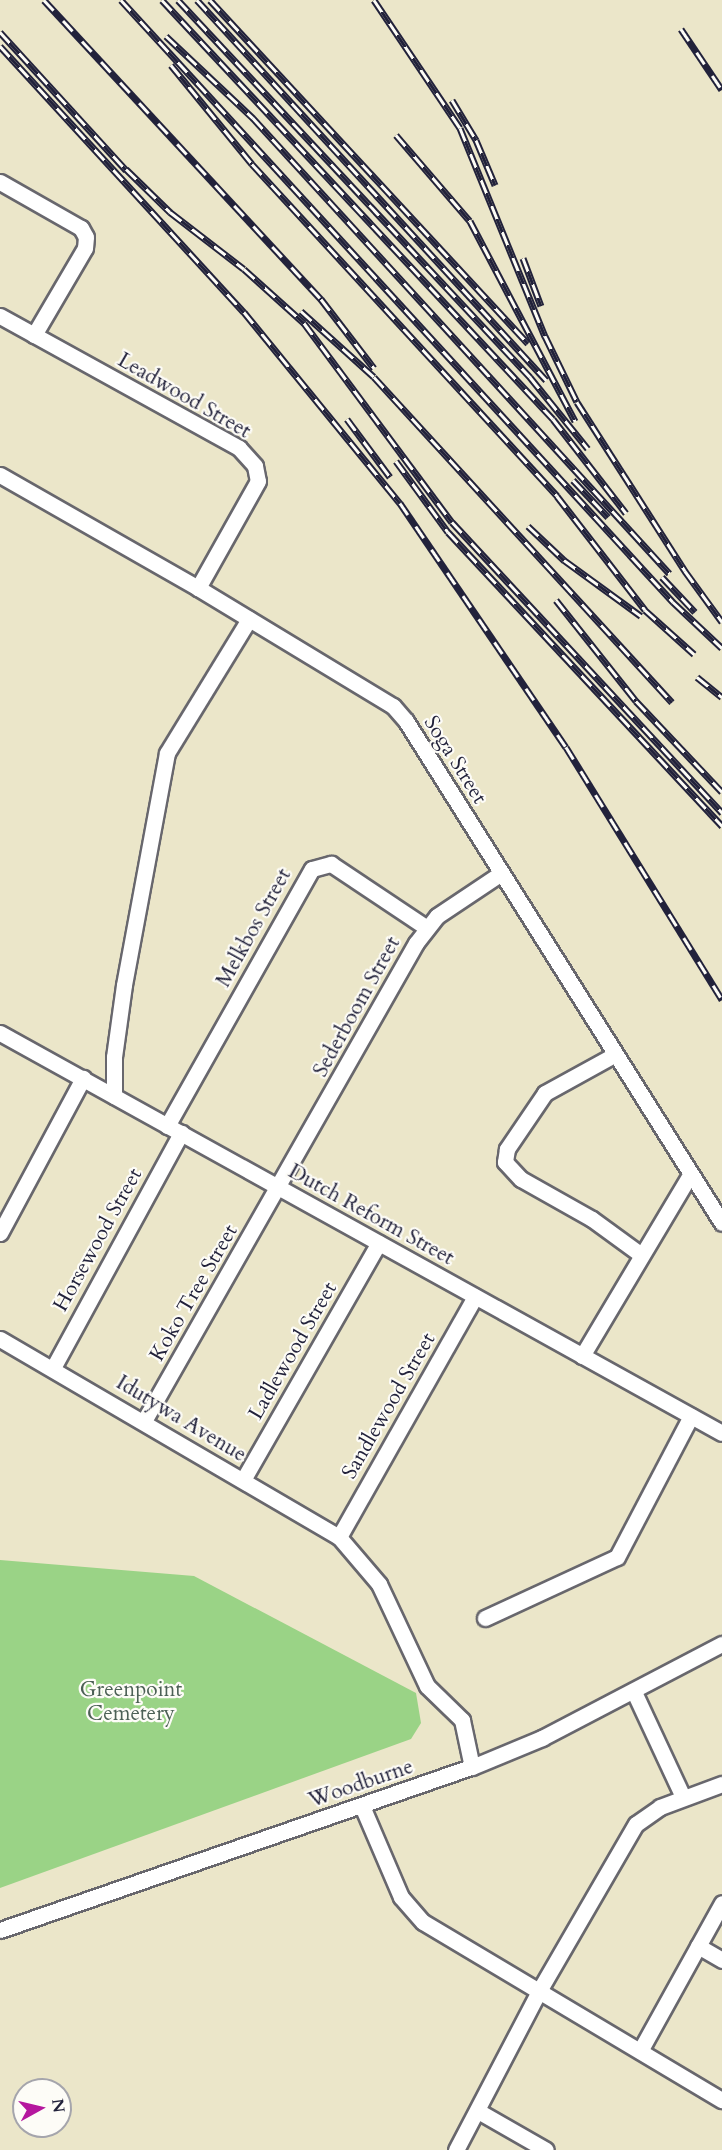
<!DOCTYPE html>
<style>
body{margin:0}
#map{position:relative;width:722px;height:2150px;overflow:hidden;background:#ebe6c9;font-family:Cardo,serif}
div>[style]{position:absolute}
.green>*{inset:0;background:#9ad386}
.roads{filter:drop-shadow(2px 0 #68676d) drop-shadow(-2px 0 #68676d) drop-shadow(0 2px #68676d) drop-shadow(0 -2px #68676d)}
.street>*{height:15px;margin:-7.5px;padding:0 7.5px;transform-origin:7.5px;border-radius:7.5px;background:#fff}
.rail>*{height:7px;margin-top:-3.5px;transform-origin:0;background:repeating-linear-gradient(90deg,#fdfcf7 0 14px,#22223b 0 28px);box-sizing:border-box;border-block:2px solid #22223b}
span{translate:-50% -50%;white-space:nowrap;text-align:center;line-height:1.15;-webkit-text-stroke:4.5px #fdfcf7;paint-order:stroke}
.street-label{font-size:21px;color:#22223b}
.park-label{font-size:21px;color:#4c6055}
.north{position:absolute;left:12px;top:2078px;width:60px;height:60px;box-sizing:border-box;background:#fdfcf7;border:2px solid #a5a5ac;border-radius:50%;rotate:82deg;font-size:16px;font-weight:700;line-height:24px;text-align:center;color:#22223b}
.north::after{content:'';display:block;margin:auto;width:21px;height:27px;background:#b5179e;clip-path:polygon(50% 0,100% 100%,50% 72%,0 100%)}
</style>
<div id="map">
<div class="green">
<div style="clip-path:polygon(0 1560px,194px 1576px,416px 1693px,421px 1723px,411px 1739px,0 1888px)"></div>
</div>
<div class="roads">
<div class="street">
<div style="left:0;top:182px;width:93px;rotate:29.6deg"></div>
<div style="left:81px;top:228px;width:10px;rotate:61deg"></div>
<div style="left:86px;top:237px;width:11px;rotate:95deg"></div>
<div style="left:85px;top:248px;width:101px;rotate:120.4deg"></div>
<div style="left:0;top:316px;width:273px;rotate:28.9deg"></div>
<div style="left:239px;top:448px;width:24px;rotate:48deg"></div>
<div style="left:255px;top:466px;width:15px;rotate:79deg"></div>
<div style="left:258px;top:481px;width:123px;rotate:119.3deg"></div>
<div style="left:0;top:475px;width:228px;rotate:29.7deg"></div>
<div style="left:198px;top:588px;width:228px;rotate:31.2deg"></div>
<div style="left:393px;top:706px;width:20px;rotate:49deg"></div>
<div style="left:406px;top:721px;width:593px;rotate:57.81deg"></div>
<div style="left:0;top:1033px;width:825px;rotate:28.99deg"></div>
<div style="left:614px;top:1055px;width:79px;rotate:151.2deg"></div>
<div style="left:545px;top:1093px;width:68px;rotate:124.2deg"></div>
<div style="left:507px;top:1149px;width:13px;rotate:99deg"></div>
<div style="left:505px;top:1162px;width:23px;rotate:47deg"></div>
<div style="left:521px;top:1179px;width:81px;rotate:29.4deg"></div>
<div style="left:592px;top:1219px;width:59px;rotate:36.1deg"></div>
<div style="left:114px;top:1096px;width:39px;rotate:-90deg"></div>
<div style="left:114px;top:1057px;width:73px;rotate:-82.1deg"></div>
<div style="left:124px;top:985px;width:236px;rotate:-79.5deg"></div>
<div style="left:167px;top:753px;width:157px;rotate:-58.5deg"></div>
<div style="left:167px;top:1126px;width:295px;rotate:-60.6deg"></div>
<div style="left:312px;top:869px;width:20px;rotate:-15deg"></div>
<div style="left:331px;top:864px;width:115px;rotate:33.7deg"></div>
<div style="left:0;top:1233px;width:176px;rotate:-61.8deg"></div>
<div style="left:0;top:1339px;width:393px;rotate:30.3deg"></div>
<div style="left:339px;top:1537px;width:62px;rotate:49.6deg"></div>
<div style="left:379px;top:1584px;width:113px;rotate:64.8deg"></div>
<div style="left:427px;top:1686px;width:49px;rotate:44.2deg"></div>
<div style="left:462px;top:1720px;width:48px;rotate:78deg"></div>
<div style="left:582px;top:1356px;width:211px;rotate:-59.2deg"></div>
<div style="left:53px;top:1368px;width:268px;rotate:-61.4deg"></div>
<div style="left:144px;top:1421px;width:550px;rotate:-60.36deg"></div>
<div style="left:416px;top:943px;width:34px;rotate:-52deg"></div>
<div style="left:437px;top:916px;width:76px;rotate:-33.7deg"></div>
<div style="left:243px;top:1480px;width:273px;rotate:-60.2deg"></div>
<div style="left:339px;top:1537px;width:276px;rotate:-60.5deg"></div>
<div style="left:485px;top:1618px;width:145px;rotate:-24.8deg"></div>
<div style="left:617px;top:1557px;width:159px;rotate:-62.3deg"></div>
<div style="left:634px;top:1692px;width:116px;rotate:65deg"></div>
<div style="left:362px;top:1806px;width:99px;rotate:66.8deg"></div>
<div style="left:401px;top:1897px;width:33px;rotate:49deg"></div>
<div style="left:423px;top:1922px;width:348px;rotate:30.8deg"></div>
<div style="left:0;top:1930px;width:499px;rotate:-19.1deg"></div>
<div style="left:472px;top:1767px;width:76px;rotate:-22.5deg"></div>
<div style="left:542px;top:1738px;width:203px;rotate:-27.6deg"></div>
<div style="left:698px;top:1946px;width:28px;rotate:30deg"></div>
<div style="left:640px;top:2051px;width:169px;rotate:-61deg"></div>
<div style="left:478px;top:2111px;width:78px;rotate:29.8deg"></div>
<div style="left:456px;top:2150px;width:179px;rotate:-62.4deg"></div>
<div style="left:539px;top:1991px;width:193px;rotate:-59.9deg"></div>
<div style="left:636px;top:1824px;width:29px;rotate:-35deg"></div>
<div style="left:660px;top:1807px;width:66px;rotate:-20.4deg"></div>
</div>
</div>
<div class="rail">
<div style="left:44px;top:0;width:408px;rotate:47.2deg"></div>
<div style="left:321px;top:299px;width:87px;rotate:52.5deg"></div>
<div style="left:121px;top:0;width:817px;rotate:47.48deg"></div>
<div style="left:673px;top:602px;width:67px;rotate:43.2deg"></div>
<div style="left:162px;top:0;width:573px;rotate:46.98deg"></div>
<div style="left:553px;top:419px;width:119px;rotate:52.2deg"></div>
<div style="left:178px;top:0;width:516px;rotate:46.96deg"></div>
<div style="left:530px;top:377px;width:92px;rotate:51.1deg"></div>
<div style="left:197px;top:0;width:516px;rotate:47.43deg"></div>
<div style="left:210px;top:0;width:468px;rotate:47.2deg"></div>
<div style="left:374px;top:0;width:154px;rotate:56.1deg"></div>
<div style="left:460px;top:128px;width:225px;rotate:67.8deg"></div>
<div style="left:545px;top:336px;width:73px;rotate:64.1deg"></div>
<div style="left:577px;top:402px;width:201px;rotate:57.4deg"></div>
<div style="left:685px;top:571px;width:63px;rotate:54deg"></div>
<div style="left:681px;top:29px;width:73px;rotate:56.1deg"></div>
<div style="left:0;top:32px;width:187px;rotate:47.6deg"></div>
<div style="left:166px;top:36px;width:120px;rotate:43.3deg"></div>
<div style="left:253px;top:118px;width:617px;rotate:47.56deg"></div>
<div style="left:0;top:46px;width:361px;rotate:47.5deg"></div>
<div style="left:244px;top:312px;width:247px;rotate:50.8deg"></div>
<div style="left:400px;top:503px;width:295px;rotate:55.8deg"></div>
<div style="left:566px;top:747px;width:297px;rotate:58.3deg"></div>
<div style="left:171px;top:65px;width:128px;rotate:50.7deg"></div>
<div style="left:252px;top:164px;width:451px;rotate:47.4deg"></div>
<div style="left:557px;top:496px;width:144px;rotate:52.3deg"></div>
<div style="left:645px;top:610px;width:66px;rotate:41.9deg"></div>
<div style="left:452px;top:100px;width:47px;rotate:59deg"></div>
<div style="left:476px;top:140px;width:49px;rotate:67.1deg"></div>
<div style="left:396px;top:135px;width:113px;rotate:49.3deg"></div>
<div style="left:470px;top:221px;width:226px;rotate:62.3deg"></div>
<div style="left:126px;top:169px;width:62px;rotate:44.3deg"></div>
<div style="left:170px;top:212px;width:93px;rotate:37.6deg"></div>
<div style="left:244px;top:269px;width:81px;rotate:42deg"></div>
<div style="left:304px;top:323px;width:248px;rotate:53.4deg"></div>
<div style="left:452px;top:522px;width:397px;rotate:47.1deg"></div>
<div style="left:523px;top:258px;width:51px;rotate:69.4deg"></div>
<div style="left:301px;top:311px;width:98px;rotate:42.1deg"></div>
<div style="left:374px;top:377px;width:441px;rotate:47.5deg"></div>
<div style="left:347px;top:419px;width:72px;rotate:53.4deg"></div>
<div style="left:396px;top:461px;width:88px;rotate:53.8deg"></div>
<div style="left:448px;top:532px;width:402px;rotate:47deg"></div>
<div style="left:573px;top:480px;width:51px;rotate:46.6deg"></div>
<div style="left:528px;top:526px;width:50px;rotate:43.4deg"></div>
<div style="left:564px;top:560px;width:95px;rotate:36deg"></div>
<div style="left:662px;top:577px;width:48px;rotate:46.7deg"></div>
<div style="left:556px;top:600px;width:129px;rotate:51.6deg"></div>
<div style="left:636px;top:701px;width:125px;rotate:46.6deg"></div>
<div style="left:697px;top:677px;width:32px;rotate:39deg"></div>
</div>
<div class="street-label">
<span style="left:184px;top:396px;rotate:30deg">Leadwood Street</span>
<span style="left:455px;top:760px;rotate:58deg">Soga Street</span>
<span style="left:254px;top:928px;rotate:-61deg">Melkbos Street</span>
<span style="left:357px;top:1007px;rotate:-61deg">Sederboom Street</span>
<span style="left:371px;top:1215px;rotate:29deg">Dutch Reform Street</span>
<span style="left:98px;top:1240px;rotate:-61deg">Horsewood Street</span>
<span style="left:194px;top:1293px;rotate:-60deg">Koko Tree Street</span>
<span style="left:293px;top:1351px;rotate:-60deg">Ladlewood Street</span>
<span style="left:389px;top:1406px;rotate:-60deg">Sandlewood Street</span>
<span style="left:181px;top:1419px;rotate:31deg">Idutywa Avenue</span>
<span style="left:361px;top:1784px;rotate:-19deg">Woodburne</span>
</div>
<div class="park-label">
<span style="left:131px;top:1702px">Greenpoint<br>Cemetery</span>
</div>
<div class="north">N</div>
</div>
